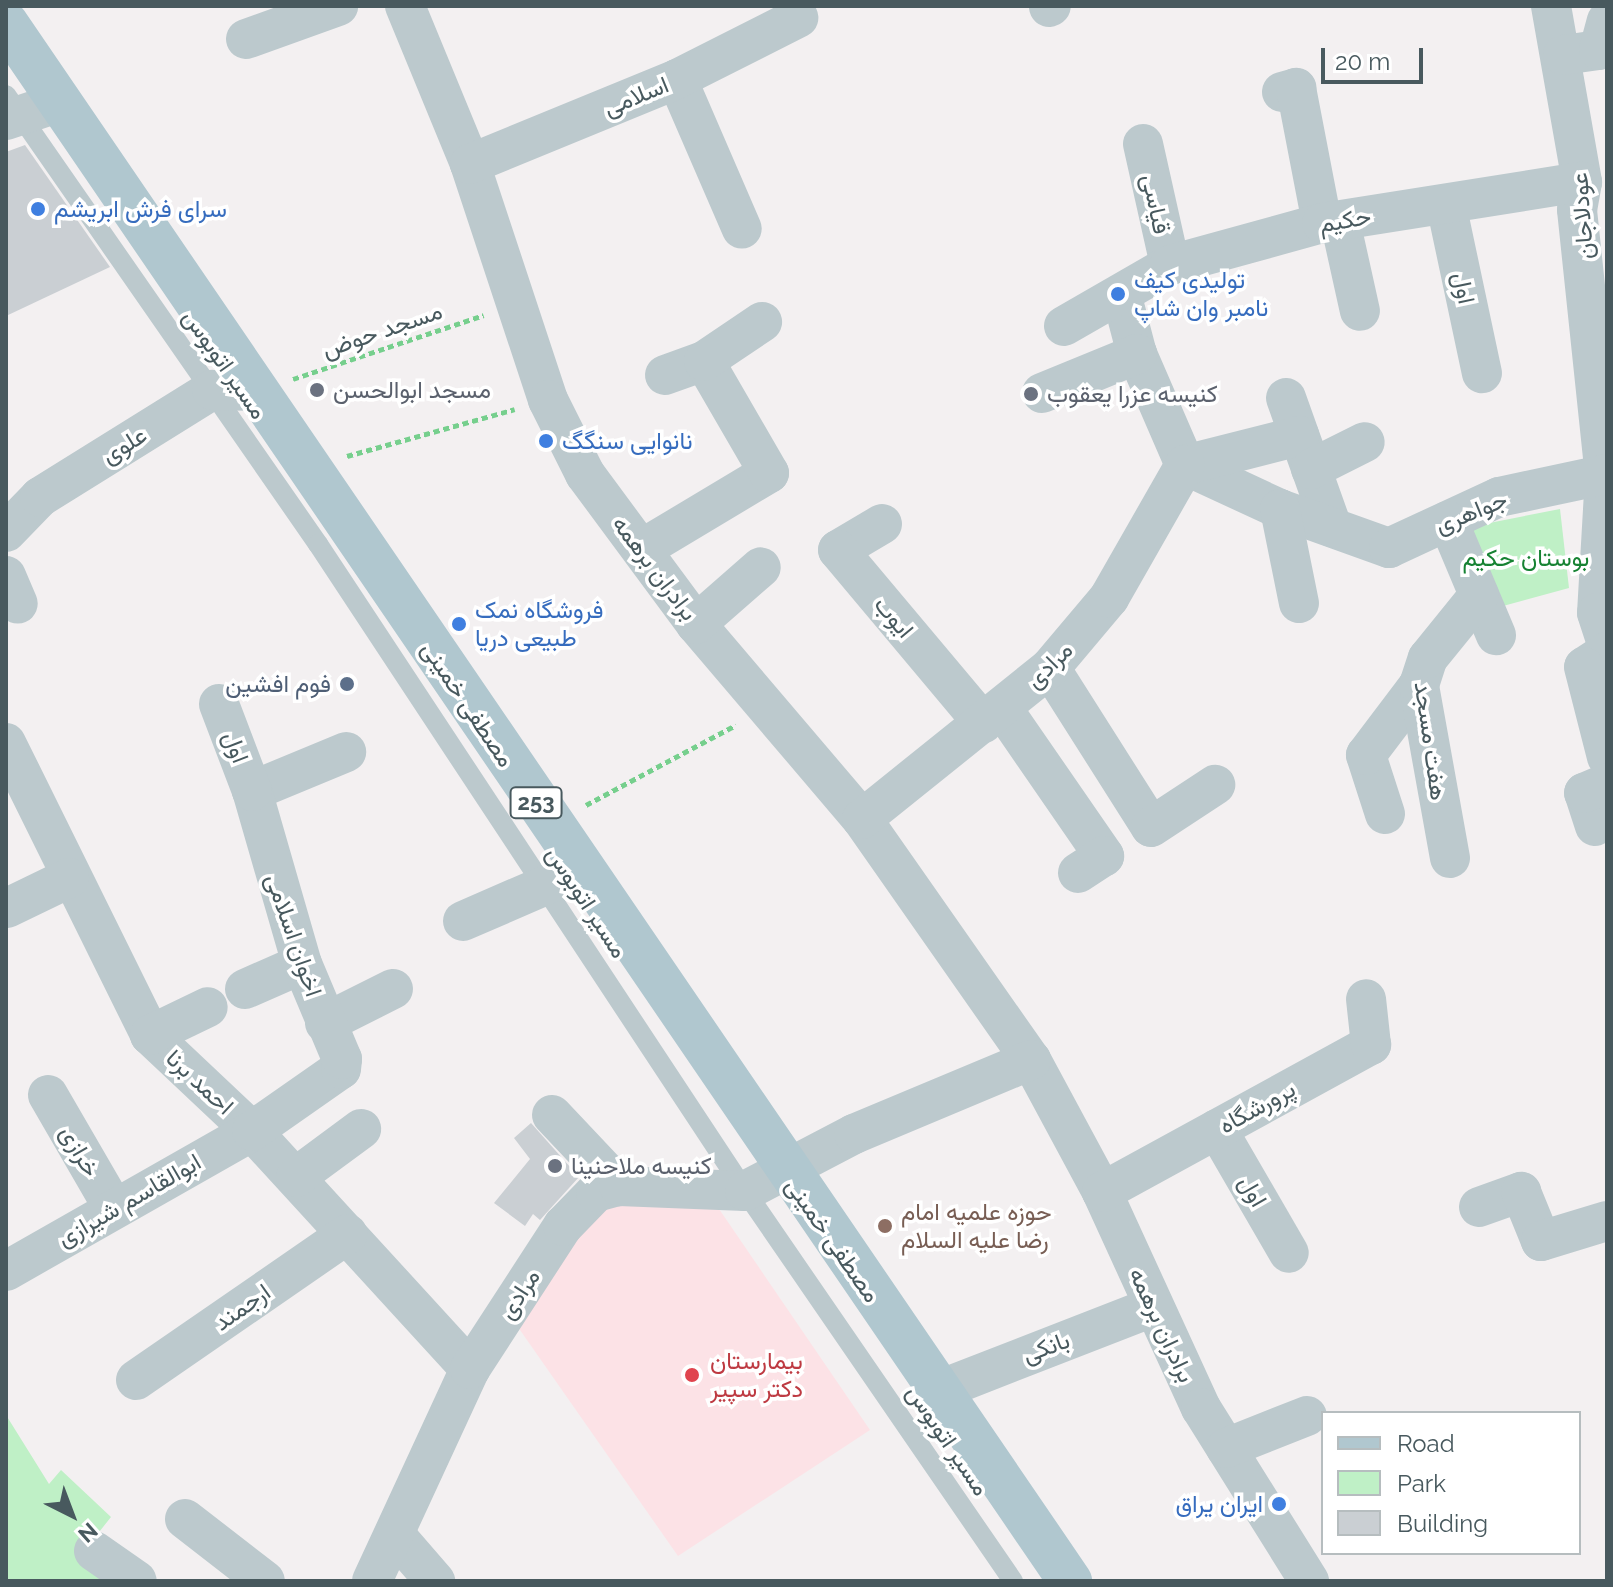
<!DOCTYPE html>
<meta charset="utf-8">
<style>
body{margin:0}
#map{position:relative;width:1613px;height:1587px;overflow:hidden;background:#f3f0f1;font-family:Raleway,Vazirmatn,sans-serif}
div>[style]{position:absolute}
.medical>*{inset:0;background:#fce2e6}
.green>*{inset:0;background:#bff0c6}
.building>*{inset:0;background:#cacfd3}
.path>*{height:5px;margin-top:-2.5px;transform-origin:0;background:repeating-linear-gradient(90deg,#76cf8d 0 6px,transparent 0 10px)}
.service>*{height:20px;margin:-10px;padding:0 10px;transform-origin:10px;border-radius:10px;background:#bcc9cd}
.minor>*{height:40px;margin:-20px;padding:0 20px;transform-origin:20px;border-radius:20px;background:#bcc9cd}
.primary>*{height:44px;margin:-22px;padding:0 22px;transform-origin:22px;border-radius:22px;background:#b0c7cf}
.dots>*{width:22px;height:22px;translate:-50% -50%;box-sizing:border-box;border:4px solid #fff;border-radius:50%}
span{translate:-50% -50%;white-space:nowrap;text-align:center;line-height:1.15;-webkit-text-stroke:7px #fff;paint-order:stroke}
.shield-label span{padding:2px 6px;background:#fff;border:2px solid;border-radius:6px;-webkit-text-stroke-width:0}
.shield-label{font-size:22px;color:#48595e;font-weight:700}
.street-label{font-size:24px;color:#48595e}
.shop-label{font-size:24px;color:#366cbe}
.left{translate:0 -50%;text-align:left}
.right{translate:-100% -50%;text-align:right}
.worship-label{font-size:24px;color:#5b616d}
.park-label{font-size:24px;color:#168232}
.service-label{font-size:24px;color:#4e5e75}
.education-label{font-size:24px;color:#785e54}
.health-label{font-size:24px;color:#be3a42}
.frame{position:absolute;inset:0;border:8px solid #48595e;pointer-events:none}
.legend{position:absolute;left:1321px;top:1411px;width:260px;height:144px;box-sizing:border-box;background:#fff;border:2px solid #b6bdbf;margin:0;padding:10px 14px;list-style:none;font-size:24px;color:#48595e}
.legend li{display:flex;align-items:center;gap:16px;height:40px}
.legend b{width:40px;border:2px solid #b6bdbf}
.north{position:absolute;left:32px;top:1475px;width:80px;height:80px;-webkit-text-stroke:6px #fff;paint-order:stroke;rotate:138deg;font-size:22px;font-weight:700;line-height:32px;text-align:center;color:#48595e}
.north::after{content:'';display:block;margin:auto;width:28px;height:36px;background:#48595e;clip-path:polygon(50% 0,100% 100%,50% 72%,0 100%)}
.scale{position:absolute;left:1321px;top:48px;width:102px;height:36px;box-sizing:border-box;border:4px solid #48595e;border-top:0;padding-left:10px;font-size:24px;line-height:28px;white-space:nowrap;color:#48595e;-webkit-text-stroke:6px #fff;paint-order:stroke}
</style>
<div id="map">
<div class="medical">
<div style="clip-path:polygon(593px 1206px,717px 1206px,870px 1430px,678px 1556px,513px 1320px)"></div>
</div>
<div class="green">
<div style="clip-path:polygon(1560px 509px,1569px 588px,1503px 606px,1469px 527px)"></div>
<div style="clip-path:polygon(6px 1415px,49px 1484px,61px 1470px,111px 1517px,84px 1551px,128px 1581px,6px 1581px)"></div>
</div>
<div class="building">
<div style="clip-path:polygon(25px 145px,110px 267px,6px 316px,6px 152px)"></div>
<div style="clip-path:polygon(531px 1123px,579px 1177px,540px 1220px,533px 1214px,525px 1226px,494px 1203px,530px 1159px,514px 1138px)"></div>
</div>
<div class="path">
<div style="left:293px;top:379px;width:201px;rotate:-18.5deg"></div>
<div style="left:347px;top:456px;width:174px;rotate:-15.6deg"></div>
<div style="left:586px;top:805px;width:170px;rotate:-28.1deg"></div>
</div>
<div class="service">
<div style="left:6px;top:95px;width:547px;rotate:55.21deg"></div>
<div style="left:318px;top:544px;width:775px;rotate:56.58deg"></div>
<div style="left:745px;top:1191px;width:473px;rotate:55.5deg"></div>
</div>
<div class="minor">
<div style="left:405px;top:6px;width:171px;rotate:67.6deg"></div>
<div style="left:470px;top:164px;width:249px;rotate:71.7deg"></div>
<div style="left:548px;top:400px;width:83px;rotate:63.4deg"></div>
<div style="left:585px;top:474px;width:187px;rotate:53.5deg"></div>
<div style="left:696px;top:624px;width:256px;rotate:49.6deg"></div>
<div style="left:862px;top:819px;width:294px;rotate:55deg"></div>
<div style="left:1031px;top:1060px;width:150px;rotate:61.7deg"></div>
<div style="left:1102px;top:1192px;width:238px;rotate:65.4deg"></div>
<div style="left:1201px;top:1408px;width:204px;rotate:58deg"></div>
<div style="left:1551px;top:6px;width:179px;rotate:80deg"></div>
<div style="left:1582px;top:182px;width:28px;rotate:100deg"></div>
<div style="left:1577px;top:210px;width:266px;rotate:84deg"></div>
<div style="left:1605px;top:475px;width:138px;rotate:93.3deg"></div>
<div style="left:1597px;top:613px;width:32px;rotate:72deg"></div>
<div style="left:1049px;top:7px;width:2px;rotate:-27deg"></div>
<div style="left:246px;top:39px;width:98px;rotate:-19.7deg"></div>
<div style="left:1563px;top:55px;width:36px;rotate:-8deg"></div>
<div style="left:1599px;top:50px;width:30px;rotate:-75deg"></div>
<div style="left:677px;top:79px;width:163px;rotate:66.6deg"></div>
<div style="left:1282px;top:92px;width:15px;rotate:-16deg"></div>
<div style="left:1296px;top:88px;width:137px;rotate:79.1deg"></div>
<div style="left:6px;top:120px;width:57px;rotate:-18.4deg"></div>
<div style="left:1143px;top:144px;width:124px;rotate:77.4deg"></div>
<div style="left:470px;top:164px;width:224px;rotate:-22.3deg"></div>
<div style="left:677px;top:79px;width:136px;rotate:-26.8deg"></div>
<div style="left:1446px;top:204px;width:173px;rotate:78deg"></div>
<div style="left:1340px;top:221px;width:92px;rotate:77.5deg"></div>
<div style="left:1122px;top:297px;width:59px;rotate:75.3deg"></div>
<div style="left:1137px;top:354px;width:121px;rotate:66.6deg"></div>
<div style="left:1064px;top:326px;width:122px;rotate:-29.9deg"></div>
<div style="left:1170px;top:265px;width:158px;rotate:-15.4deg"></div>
<div style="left:1322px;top:223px;width:263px;rotate:-9deg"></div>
<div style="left:665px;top:375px;width:41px;rotate:-19.7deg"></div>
<div style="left:1042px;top:393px;width:103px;rotate:-22.3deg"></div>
<div style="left:1286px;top:398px;width:137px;rotate:70.4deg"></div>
<div style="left:1185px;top:465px;width:105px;rotate:24.9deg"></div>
<div style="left:1280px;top:509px;width:116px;rotate:19.7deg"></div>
<div style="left:1389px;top:548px;width:121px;rotate:-24.9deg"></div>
<div style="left:1499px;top:497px;width:110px;rotate:-12deg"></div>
<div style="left:1185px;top:465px;width:118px;rotate:-14.3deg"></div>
<div style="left:1311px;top:469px;width:60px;rotate:-26.6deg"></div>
<div style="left:1280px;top:509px;width:96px;rotate:78.6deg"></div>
<div style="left:1448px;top:521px;width:124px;rotate:67.2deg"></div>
<div style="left:882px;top:524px;width:51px;rotate:149.4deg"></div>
<div style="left:838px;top:550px;width:226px;rotate:50deg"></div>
<div style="left:6px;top:532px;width:49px;rotate:-45.8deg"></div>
<div style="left:40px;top:497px;width:203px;rotate:-31.9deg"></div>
<div style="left:212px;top:390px;width:45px;rotate:1.3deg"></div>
<div style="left:642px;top:549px;width:148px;rotate:-30.9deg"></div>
<div style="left:769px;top:473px;width:129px;rotate:-120.1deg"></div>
<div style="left:704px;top:361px;width:70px;rotate:-33.9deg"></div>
<div style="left:6px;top:576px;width:30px;rotate:67deg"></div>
<div style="left:696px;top:624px;width:86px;rotate:-41.2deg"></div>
<div style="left:1607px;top:652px;width:27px;rotate:147deg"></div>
<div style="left:1584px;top:667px;width:93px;rotate:75.7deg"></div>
<div style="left:1050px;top:668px;width:188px;rotate:57.6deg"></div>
<div style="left:1151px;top:827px;width:77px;rotate:-33.3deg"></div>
<div style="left:1002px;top:708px;width:180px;rotate:55.4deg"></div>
<div style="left:1104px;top:856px;width:31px;rotate:147deg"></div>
<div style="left:6px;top:743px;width:326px;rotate:63.7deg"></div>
<div style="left:150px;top:1035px;width:140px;rotate:43.3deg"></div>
<div style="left:252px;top:1131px;width:323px;rotate:47.5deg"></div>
<div style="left:252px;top:791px;width:102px;rotate:-22.5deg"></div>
<div style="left:1385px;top:814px;width:62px;rotate:-107.9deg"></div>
<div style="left:1366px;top:755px;width:88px;rotate:-52.9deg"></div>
<div style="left:862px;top:819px;width:241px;rotate:-38.8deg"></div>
<div style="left:1050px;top:668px;width:92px;rotate:-49.9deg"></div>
<div style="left:1109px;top:598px;width:153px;rotate:-60.3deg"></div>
<div style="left:1595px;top:826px;width:35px;rotate:-108deg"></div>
<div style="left:1584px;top:793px;width:25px;rotate:-23deg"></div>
<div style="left:1450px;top:858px;width:176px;rotate:-100.2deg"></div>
<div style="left:1419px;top:685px;width:28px;rotate:-72deg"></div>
<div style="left:1428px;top:658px;width:81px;rotate:-51deg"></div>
<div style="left:7px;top:908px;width:69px;rotate:-25.8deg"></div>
<div style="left:463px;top:921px;width:129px;rotate:-23.4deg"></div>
<div style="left:245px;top:989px;width:62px;rotate:-23.7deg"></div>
<div style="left:325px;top:1023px;width:76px;rotate:-26.6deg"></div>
<div style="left:150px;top:1035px;width:64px;rotate:-25.8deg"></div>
<div style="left:48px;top:1095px;width:129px;rotate:59.9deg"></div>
<div style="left:552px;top:1115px;width:98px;rotate:46.7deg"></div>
<div style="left:1217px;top:1129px;width:143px;rotate:59.9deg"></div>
<div style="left:296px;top:1177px;width:81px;rotate:-36.4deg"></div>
<div style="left:1102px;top:1192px;width:307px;rotate:-28.7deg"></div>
<div style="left:1371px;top:1045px;width:46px;rotate:-96.2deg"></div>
<div style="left:1479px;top:1207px;width:45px;rotate:-19.7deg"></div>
<div style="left:1521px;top:1192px;width:53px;rotate:67.8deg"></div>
<div style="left:1541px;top:1241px;width:69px;rotate:-16.9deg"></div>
<div style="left:6px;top:1271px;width:283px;rotate:-29.6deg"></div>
<div style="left:252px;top:1131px;width:108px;rotate:-34.9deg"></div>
<div style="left:341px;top:1069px;width:10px;rotate:-84deg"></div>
<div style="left:342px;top:1059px;width:103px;rotate:-112.8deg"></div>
<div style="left:302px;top:964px;width:180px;rotate:-106.1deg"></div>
<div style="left:252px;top:791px;width:93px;rotate:-110.8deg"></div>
<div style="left:136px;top:1380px;width:257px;rotate:-34.6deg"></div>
<div style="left:942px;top:1389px;width:225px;rotate:-21.3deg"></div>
<div style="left:1226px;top:1448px;width:87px;rotate:-21.6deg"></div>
<div style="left:185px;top:1519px;width:101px;rotate:37.8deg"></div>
<div style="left:396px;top:1536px;width:60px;rotate:49.1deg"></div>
<div style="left:94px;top:1551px;width:52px;rotate:34.9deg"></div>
<div style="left:372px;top:1581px;width:234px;rotate:-65.2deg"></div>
<div style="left:470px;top:1369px;width:171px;rotate:-57deg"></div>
<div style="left:563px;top:1226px;width:47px;rotate:-45.9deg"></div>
<div style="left:596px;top:1192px;width:24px;rotate:-15deg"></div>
<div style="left:619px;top:1186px;width:126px;rotate:2.3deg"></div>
<div style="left:745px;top:1191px;width:123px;rotate:-27.6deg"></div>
<div style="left:854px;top:1134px;width:192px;rotate:-22.7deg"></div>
</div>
<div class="primary">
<div style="left:6px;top:23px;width:1887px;rotate:55.67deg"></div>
</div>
<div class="dots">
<div style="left:38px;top:209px;background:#3f7fe0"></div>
<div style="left:1118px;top:294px;background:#3f7fe0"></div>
<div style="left:317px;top:390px;background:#6b7280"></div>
<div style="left:1031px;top:394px;background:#6b7280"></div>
<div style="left:546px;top:441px;background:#3f7fe0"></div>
<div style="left:459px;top:624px;background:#3f7fe0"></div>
<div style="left:347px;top:684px;background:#5c6f8a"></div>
<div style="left:555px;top:1166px;background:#6b7280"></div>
<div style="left:885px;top:1226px;background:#8d6e63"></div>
<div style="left:692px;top:1375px;background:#e0444e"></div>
<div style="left:1279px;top:1504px;background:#3f7fe0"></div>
</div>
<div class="shield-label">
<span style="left:536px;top:803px">253</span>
</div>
<div class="street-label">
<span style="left:636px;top:96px;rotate:-22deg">اسلامی</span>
<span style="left:1156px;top:204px;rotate:78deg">قیاسی</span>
<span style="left:1582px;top:216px;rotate:-94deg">عودلاجان</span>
<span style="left:1345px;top:220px;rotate:-10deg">حکیم</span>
<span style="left:1464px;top:288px;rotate:78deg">اول</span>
<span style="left:382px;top:330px;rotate:-19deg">مسجد حوض</span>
<span style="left:225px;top:364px;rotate:55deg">مسیر اتوبوس</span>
<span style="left:124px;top:445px;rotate:-32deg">علوی</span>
<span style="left:1471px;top:512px;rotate:-22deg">جواهری</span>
<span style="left:655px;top:568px;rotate:53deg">برادران برهمه</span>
<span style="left:894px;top:617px;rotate:50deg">ایوب</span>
<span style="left:1049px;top:665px;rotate:-45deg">مرادی</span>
<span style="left:468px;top:704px;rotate:56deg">مصطفی خمینی</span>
<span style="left:1431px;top:741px;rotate:82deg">هفت مسجد</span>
<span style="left:236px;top:747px;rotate:69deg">اول</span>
<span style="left:587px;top:902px;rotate:57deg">مسیر اتوبوس</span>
<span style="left:294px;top:935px;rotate:71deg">اخوان اسلامی</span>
<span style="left:200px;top:1082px;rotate:43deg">احمد برنا</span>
<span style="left:1257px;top:1107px;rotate:-29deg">پرورشگاه</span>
<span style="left:80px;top:1151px;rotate:60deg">خرازی</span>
<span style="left:1253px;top:1191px;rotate:60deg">اول</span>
<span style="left:129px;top:1200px;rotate:-30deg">ابوالقاسم شیرازی</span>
<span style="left:833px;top:1240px;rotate:55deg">مصطفی خمینی</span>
<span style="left:519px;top:1294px;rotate:-57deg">مرادی</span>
<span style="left:242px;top:1307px;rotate:-35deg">ارجمند</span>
<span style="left:1162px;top:1325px;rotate:65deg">برادران برهمه</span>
<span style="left:1046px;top:1347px;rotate:-20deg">بانکی</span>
<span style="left:948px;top:1440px;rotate:56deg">مسیر اتوبوس</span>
</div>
<div class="shop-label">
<span class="left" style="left:54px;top:209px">سرای فرش ابریشم</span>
<span class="left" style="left:1134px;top:294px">تولیدی کیف<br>نامبر وان شاپ</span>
<span class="left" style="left:562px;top:441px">نانوایی سنگگ</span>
<span class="left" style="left:475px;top:624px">فروشگاه نمک<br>طبیعی دریا</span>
<span class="right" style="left:1263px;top:1504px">ایران یراق</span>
</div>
<div class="worship-label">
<span class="left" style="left:333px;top:390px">مسجد ابوالحسن</span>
<span class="left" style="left:1047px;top:394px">کنیسه عزرا یعقوب</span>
<span class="left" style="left:571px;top:1166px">کنیسه ملاحنینا</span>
</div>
<div class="park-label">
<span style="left:1526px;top:558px">بوستان حکیم</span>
</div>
<div class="service-label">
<span class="right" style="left:331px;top:684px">فوم افشین</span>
</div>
<div class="education-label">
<span class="left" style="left:901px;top:1226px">حوزه علمیه امام<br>رضا علیه السلام</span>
</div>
<div class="health-label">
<span class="left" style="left:710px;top:1375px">بیمارستان<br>دکتر سپیر</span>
</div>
<div class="frame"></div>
<ul class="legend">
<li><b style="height:10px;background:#b0c7cf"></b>Road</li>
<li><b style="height:22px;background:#bff0c6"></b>Park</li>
<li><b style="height:22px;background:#cacfd3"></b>Building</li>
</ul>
<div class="north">N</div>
<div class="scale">20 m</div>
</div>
